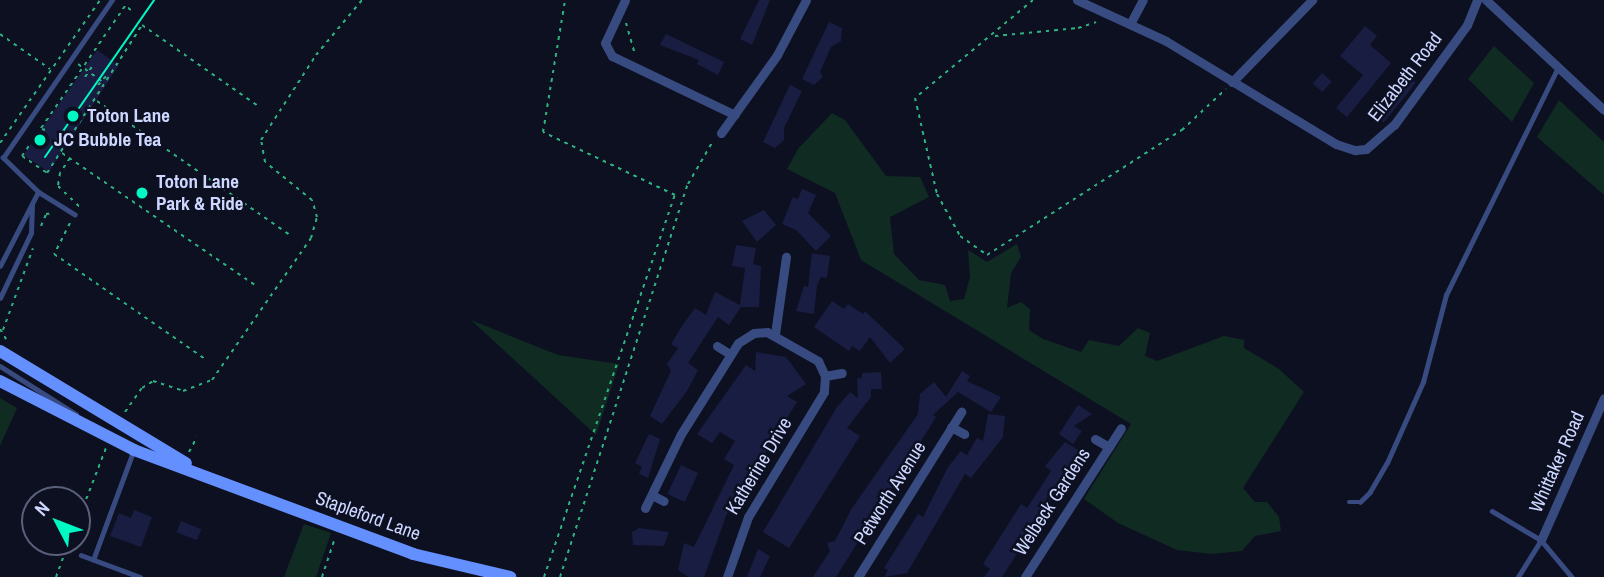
<!DOCTYPE html>
<style>
body{margin:0}
#map{position:relative;width:1604px;height:577px;overflow:hidden;background:#0d1021;font-family:"Archivo Narrow",sans-serif}
div>[style]{position:absolute}
.green>*{inset:0;background:#102b22}
.building>*{inset:0;background:#191d42;transform-origin:0 0}
.path>*{height:2px;margin-top:-1px;transform-origin:0;background:repeating-linear-gradient(90deg,#2db381 0 3.5px,transparent 0 8.5px)}
.service>*{height:4.5px;margin:-2.25px;padding:0 2.25px;transform-origin:2.25px;border-radius:2.25px;background:#384b80}
.minor>*{height:9px;margin:-4.5px;padding:0 4.5px;transform-origin:4.5px;border-radius:4.5px;background:#384b80}
.secondary>*{height:12px;margin:-6px;padding:0 6px;transform-origin:6px;border-radius:6px;background:#6490ff}
.tram>*{height:2px;margin:-1px;padding:0 1px;transform-origin:1px;border-radius:1px;background:#00f8c3}
.dots>*{width:19px;height:19px;translate:-50% -50%;box-sizing:border-box;border:4px solid #0d1021;border-radius:50%}
span{translate:-50% -50%;white-space:nowrap;text-align:center;line-height:1.15;-webkit-text-stroke:5px #0d1021;paint-order:stroke}
.street-label{font-size:19px;color:#cdd7ff}
.poi-label{font-size:19px;color:#cdd7ff;font-weight:700}
.left{translate:0 -50%;text-align:left}
.north{position:absolute;left:21px;top:486px;width:70px;height:70px;box-sizing:border-box;background:#0d1021;border:2px solid #5a607a;border-radius:50%;rotate:312deg;font-size:19px;font-weight:700;line-height:28px;text-align:center;color:#cdd7ff}
.north::after{content:'';display:block;margin:auto;width:24px;height:32px;background:#00f8c3;clip-path:polygon(50% 0,100% 100%,50% 72%,0 100%)}
</style>
<div id="map">
<div class="green">
<div style="clip-path:polygon(1494px 46px,1534px 83px,1512px 122px,1468px 79px)"></div>
<div style="clip-path:polygon(1559px 100px,1604px 142px,1604px 195px,1537px 137px)"></div>
<div style="clip-path:polygon(832px 113px,845px 120px,886px 176px,920px 177px,929px 197px,890px 217px,894px 254px,919px 280px,945px 285px,950px 301px,964px 299px,970px 277px,968px 250px,987px 262px,1017px 244px,1021px 257px,1011px 273px,1007px 308px,1021px 302px,1030px 309px,1029px 330px,1043px 339px,1081px 352px,1089px 340px,1119px 346px,1138px 328px,1150px 333px,1145px 356px,1157px 361px,1224px 336px,1244px 340px,1244px 348px,1279px 369px,1304px 392px,1243px 488px,1255px 502px,1267px 502px,1279px 517px,1281px 531px,1255px 536px,1242px 551px,1212px 554px,1177px 550px,1118px 523px,1084px 499px,1131px 424px,861px 260px,835px 193px,787px 169px,798px 149px)"></div>
<div style="clip-path:polygon(471px 320px,558px 355px,619px 364px,596px 435px)"></div>
<div style="clip-path:polygon(0 398px,17px 408px,0 446px)"></div>
<div style="clip-path:polygon(304px 524px,331px 533px,316px 577px,284px 577px)"></div>
</div>
<div class="building">
<div style="clip-path:polygon(759px 0,770px 0,752px 45px,740px 39px)"></div>
<div style="clip-path:polygon(829px 22px,842px 28px,841px 41px,831px 47px,820px 72px,823px 77px,814px 85px,802px 79px)"></div>
<div style="clip-path:polygon(1365px 26px,1377px 36px,1370px 45px,1391px 63px,1347px 117px,1336px 108px,1363px 75px,1340px 56px)"></div>
<div style="clip-path:polygon(666px 34px,724px 62px,718px 75px,697px 64px,699px 60px,660px 45px)"></div>
<div style="clip-path:polygon(97px 50px,119px 65px,49px 172px,23px 155px)"></div>
<div style="left:1322px;top:73px;width:13px;height:14px;rotate:42deg"></div>
<div style="left:1405px;top:74px;width:14px;height:51px;rotate:39deg"></div>
<div style="clip-path:polygon(790px 85px,802px 91px,784px 128px,784px 140px,775px 148px,763px 142px)"></div>
<div style="clip-path:polygon(802px 189px,816px 195px,808px 213px,831px 236px,816px 251px,796px 230px,782px 224px,793px 197px,798px 199px)"></div>
<div style="clip-path:polygon(764px 210px,776px 225px,757px 242px,742px 221px)"></div>
<div style="clip-path:polygon(736px 245px,756px 248px,753px 264px,761px 266px,759px 307px,741px 307px,729px 325px,718px 317px,688px 363px,698px 370px,687px 391px,662px 424px,650px 416px,671px 371px,667px 364px,678px 348px,671px 344px,682px 326px,695px 308px,706px 315px,715px 292px,740px 305px,745px 268px,732px 266px)"></div>
<div style="clip-path:polygon(812px 253px,830px 256px,827px 278px,821px 277px,817px 285px,814px 314px,796px 311px,804px 286px,808px 287px)"></div>
<div style="clip-path:polygon(832px 301px,844px 309px,848px 304px,863px 314px,865px 311px,905px 349px,890px 363px,870px 337px,860px 351px,852px 346px,849px 351px,830px 338px,814px 327px)"></div>
<div style="clip-path:polygon(756px 352px,786px 357px,806px 384px,787px 396px,797px 402px,726px 516px,704px 577px,688px 577px,678px 570px,684px 543px,694px 547px,734px 465px,724px 459px,735px 441px,720px 432px,712px 443px,697px 434px,746px 365px,755px 371px)"></div>
<div style="clip-path:polygon(962px 371px,970px 376px,967px 381px,1001px 397px,991px 412px,958px 392px,933px 415px,936px 417px,836px 577px,813px 577px,830px 551px,827px 543px,835px 541px,852px 508px,918px 414px,920px 394px,934px 382px,946px 397px)"></div>
<div style="clip-path:polygon(881px 372px,882px 389px,871px 389px,871px 397px,847px 428px,860px 436px,789px 548px,763px 532px,837px 407px,850px 392px,858px 398px,857px 378px,862px 378px,862px 373px)"></div>
<div style="clip-path:polygon(1078px 405px,1092px 414px,1074px 426px,1082px 431px,1073px 444px,1059px 434px)"></div>
<div style="clip-path:polygon(988px 414px,1005px 416px,1003px 437px,971px 478px,965px 474px,907px 573px,884px 577px,888px 570px,884px 568px,918px 514px,923px 517px,948px 467px,961px 451px,967px 455px,977px 438px,983px 441px)"></div>
<div style="clip-path:polygon(649px 434px,660px 439px,648px 478px,639px 474px,642px 467px,635px 463px)"></div>
<div style="clip-path:polygon(1065px 442px,1082px 452px,1002px 577px,984px 577px,990px 569px,983px 564px,1021px 504px,1027px 508px,1035px 496px,1051px 471px,1045px 466px)"></div>
<div style="left:681px;top:465px;width:19px;height:32px;rotate:25deg"></div>
<div style="clip-path:polygon(134px 510px,152px 517px,141px 547px,110px 536px,119px 513px,131px 518px)"></div>
<div style="left:181px;top:521px;width:22px;height:12px;rotate:22deg"></div>
<div style="clip-path:polygon(639px 528px,669px 532px,664px 546px,633px 545px,632px 532px)"></div>
<div style="clip-path:polygon(758px 549px,770px 556px,760px 577px,747px 577px)"></div>
</div>
<div class="path">
<div style="left:1033px;top:0;width:153px;rotate:140.3deg"></div>
<div style="left:915px;top:98px;width:98px;rotate:77.1deg"></div>
<div style="left:937px;top:194px;width:48px;rotate:61.3deg"></div>
<div style="left:960px;top:236px;width:33px;rotate:35deg"></div>
<div style="left:987px;top:255px;width:232px;rotate:-32.7deg"></div>
<div style="left:1182px;top:130px;width:60px;rotate:-43deg"></div>
<div style="left:131px;top:10px;width:7px;rotate:-146deg"></div>
<div style="left:125px;top:6px;width:182px;rotate:124.5deg"></div>
<div style="left:22px;top:156px;width:30px;rotate:34deg"></div>
<div style="left:47px;top:173px;width:176px;rotate:-57.3deg"></div>
<div style="left:142px;top:25px;width:141px;rotate:34.9deg"></div>
<div style="left:626px;top:23px;width:32px;rotate:74deg"></div>
<div style="left:0;top:34px;width:61px;rotate:35deg"></div>
<div style="left:995px;top:36px;width:83px;rotate:-5.5deg"></div>
<div style="left:1078px;top:28px;width:19px;rotate:-18deg"></div>
<div style="left:78px;top:64px;width:29px;rotate:36deg"></div>
<div style="left:85px;top:77px;width:14px;rotate:-56deg"></div>
<div style="left:98px;top:85px;width:16px;rotate:-47deg"></div>
<div style="left:97px;top:101px;width:236px;rotate:34.8deg"></div>
<div style="left:42px;top:129px;width:7px;rotate:16deg"></div>
<div style="left:61px;top:140px;width:6px;rotate:51deg"></div>
<div style="left:0;top:143px;width:174px;rotate:-55deg"></div>
<div style="left:62px;top:153px;width:235px;rotate:34.4deg"></div>
<div style="left:70px;top:158px;width:18px;rotate:124deg"></div>
<div style="left:60px;top:173px;width:13px;rotate:99deg"></div>
<div style="left:58px;top:186px;width:30px;rotate:44deg"></div>
<div style="left:70px;top:223px;width:35px;rotate:117deg"></div>
<div style="left:54px;top:254px;width:184px;rotate:34.8deg"></div>
<div style="left:41px;top:226px;width:13px;rotate:-67deg"></div>
<div style="left:46px;top:214px;width:8px;rotate:-7deg"></div>
<div style="left:0;top:329px;width:12px;rotate:59deg"></div>
<div style="left:3px;top:330px;width:87px;rotate:-69.9deg"></div>
<div style="left:125px;top:412px;width:29px;rotate:-55deg"></div>
<div style="left:142px;top:388px;width:13px;rotate:-32deg"></div>
<div style="left:153px;top:381px;width:32px;rotate:18deg"></div>
<div style="left:183px;top:391px;width:31px;rotate:-21deg"></div>
<div style="left:212px;top:380px;width:173px;rotate:-55.1deg"></div>
<div style="left:311px;top:238px;width:22px;rotate:-74deg"></div>
<div style="left:317px;top:217px;width:18px;rotate:-106deg"></div>
<div style="left:312px;top:200px;width:60px;rotate:-141deg"></div>
<div style="left:265px;top:162px;width:22px;rotate:-100deg"></div>
<div style="left:261px;top:140px;width:101px;rotate:-57.1deg"></div>
<div style="left:316px;top:55px;width:72px;rotate:-50.1deg"></div>
<div style="left:189px;top:452px;width:17px;rotate:-62deg"></div>
<div style="left:77px;top:523px;width:80px;rotate:-68.9deg"></div>
<div style="left:56px;top:577px;width:37px;rotate:-70deg"></div>
<div style="left:322px;top:577px;width:41px;rotate:-71.6deg"></div>
<div style="left:544px;top:577px;width:404px;rotate:-71.1deg"></div>
<div style="left:675px;top:195px;width:146px;rotate:-154.5deg"></div>
<div style="left:543px;top:132px;width:134px;rotate:-80.5deg"></div>
<div style="left:560px;top:577px;width:413px;rotate:-72deg"></div>
<div style="left:688px;top:184px;width:50px;rotate:-59.8deg"></div>
</div>
<div class="service">
<div style="left:75px;top:215px;width:44px;rotate:-148.1deg"></div>
<div style="left:38px;top:192px;width:49px;rotate:-135.8deg"></div>
<div style="left:3px;top:158px;width:192px;rotate:-55.4deg"></div>
<div style="left:0;top:266px;width:83px;rotate:-62.8deg"></div>
<div style="left:0;top:298px;width:72px;rotate:-64.5deg"></div>
<div style="left:31px;top:233px;width:28px;rotate:-88deg"></div>
<div style="left:0;top:366px;width:90px;rotate:32.3deg"></div>
<div style="left:1349px;top:502px;width:11px"></div>
<div style="left:1360px;top:502px;width:14px;rotate:-45deg"></div>
<div style="left:1370px;top:492px;width:34px;rotate:-60deg"></div>
<div style="left:1387px;top:463px;width:89px;rotate:-66deg"></div>
<div style="left:1423px;top:382px;width:90px;rotate:-75.2deg"></div>
<div style="left:1446px;top:295px;width:254px;rotate:-63.8deg"></div>
<div style="left:1492px;top:511px;width:57px;rotate:30.6deg"></div>
<div style="left:1541px;top:540px;width:48px;rotate:50deg"></div>
<div style="left:81px;top:555px;width:63px;rotate:20.4deg"></div>
<div style="left:93px;top:560px;width:115px;rotate:-69.7deg"></div>
<div style="left:1518px;top:577px;width:44px;rotate:-58.1deg"></div>
</div>
<div class="minor">
<div style="left:625px;top:0;width:47px;rotate:114.9deg"></div>
<div style="left:605px;top:43px;width:15px;rotate:62deg"></div>
<div style="left:612px;top:56px;width:136px;rotate:25.6deg"></div>
<div style="left:1077px;top:0;width:98px;rotate:24.7deg"></div>
<div style="left:1166px;top:41px;width:199px;rotate:31.2deg"></div>
<div style="left:1336px;top:144px;width:20px;rotate:18deg"></div>
<div style="left:1355px;top:150px;width:11px;rotate:-5deg"></div>
<div style="left:1366px;top:149px;width:37px;rotate:-41deg"></div>
<div style="left:1394px;top:125px;width:124px;rotate:-53.9deg"></div>
<div style="left:1467px;top:25px;width:27px;rotate:-68deg"></div>
<div style="left:1486px;top:0;width:161px;rotate:43deg"></div>
<div style="left:1130px;top:24px;width:27px;rotate:-62deg"></div>
<div style="left:1232px;top:82px;width:115px;rotate:-45.7deg"></div>
<div style="left:721px;top:133px;width:96px;rotate:-54.3deg"></div>
<div style="left:777px;top:55px;width:62px;rotate:-62.2deg"></div>
<div style="left:775px;top:334px;width:78px;rotate:-81.9deg"></div>
<div style="left:717px;top:346px;width:15px;rotate:32deg"></div>
<div style="left:825px;top:376px;width:17px;rotate:-10deg"></div>
<div style="left:951px;top:427px;width:15px;rotate:28deg"></div>
<div style="left:1095px;top:439px;width:16px;rotate:30deg"></div>
<div style="left:652px;top:495px;width:13px;rotate:27deg"></div>
<div style="left:645px;top:508px;width:82px;rotate:-64.1deg"></div>
<div style="left:681px;top:434px;width:107px;rotate:-57.9deg"></div>
<div style="left:738px;top:343px;width:19px;rotate:-32deg"></div>
<div style="left:754px;top:333px;width:13px;rotate:-4deg"></div>
<div style="left:767px;top:332px;width:59px;rotate:29.6deg"></div>
<div style="left:818px;top:361px;width:17px;rotate:65deg"></div>
<div style="left:825px;top:376px;width:16px;rotate:94deg"></div>
<div style="left:824px;top:392px;width:146px;rotate:121.3deg"></div>
<div style="left:748px;top:517px;width:64px;rotate:109.3deg"></div>
<div style="left:1541px;top:540px;width:155px;rotate:-66.1deg"></div>
<div style="left:858px;top:577px;width:195px;rotate:-58deg"></div>
<div style="left:1025px;top:577px;width:177px;rotate:-57.2deg"></div>
</div>
<div class="secondary">
<div style="left:0;top:351px;width:217px;rotate:31.1deg"></div>
<div style="left:0;top:381px;width:151px;rotate:27.2deg"></div>
<div style="left:134px;top:450px;width:298px;rotate:20.4deg"></div>
<div style="left:413px;top:554px;width:100px;rotate:13.3deg"></div>
</div>
<div class="tram">
<div style="left:45px;top:157px;width:191px;rotate:-55.2deg"></div>
</div>
<div class="dots">
<div style="left:73px;top:116px;background:#00f8c3"></div>
<div style="left:40px;top:140px;background:#00f8c3"></div>
<div style="left:142px;top:193px;background:#00f8c3"></div>
</div>
<div class="street-label">
<span style="left:1405px;top:77px;rotate:-52deg">Elizabeth Road</span>
<span style="left:1557px;top:462px;rotate:-66deg">Whittaker Road</span>
<span style="left:759px;top:466px;rotate:-59deg">Katherine Drive</span>
<span style="left:890px;top:493px;rotate:-58deg">Petworth Avenue</span>
<span style="left:1052px;top:502px;rotate:-57deg">Welbeck Gardens</span>
<span style="left:368px;top:516px;rotate:20deg">Stapleford Lane</span>
</div>
<div class="poi-label">
<span class="left" style="left:87px;top:116px">Toton Lane</span>
<span class="left" style="left:54px;top:140px">JC Bubble Tea</span>
<span class="left" style="left:156px;top:193px">Toton Lane<br>Park &amp; Ride</span>
</div>
<div class="north">N</div>
</div>
